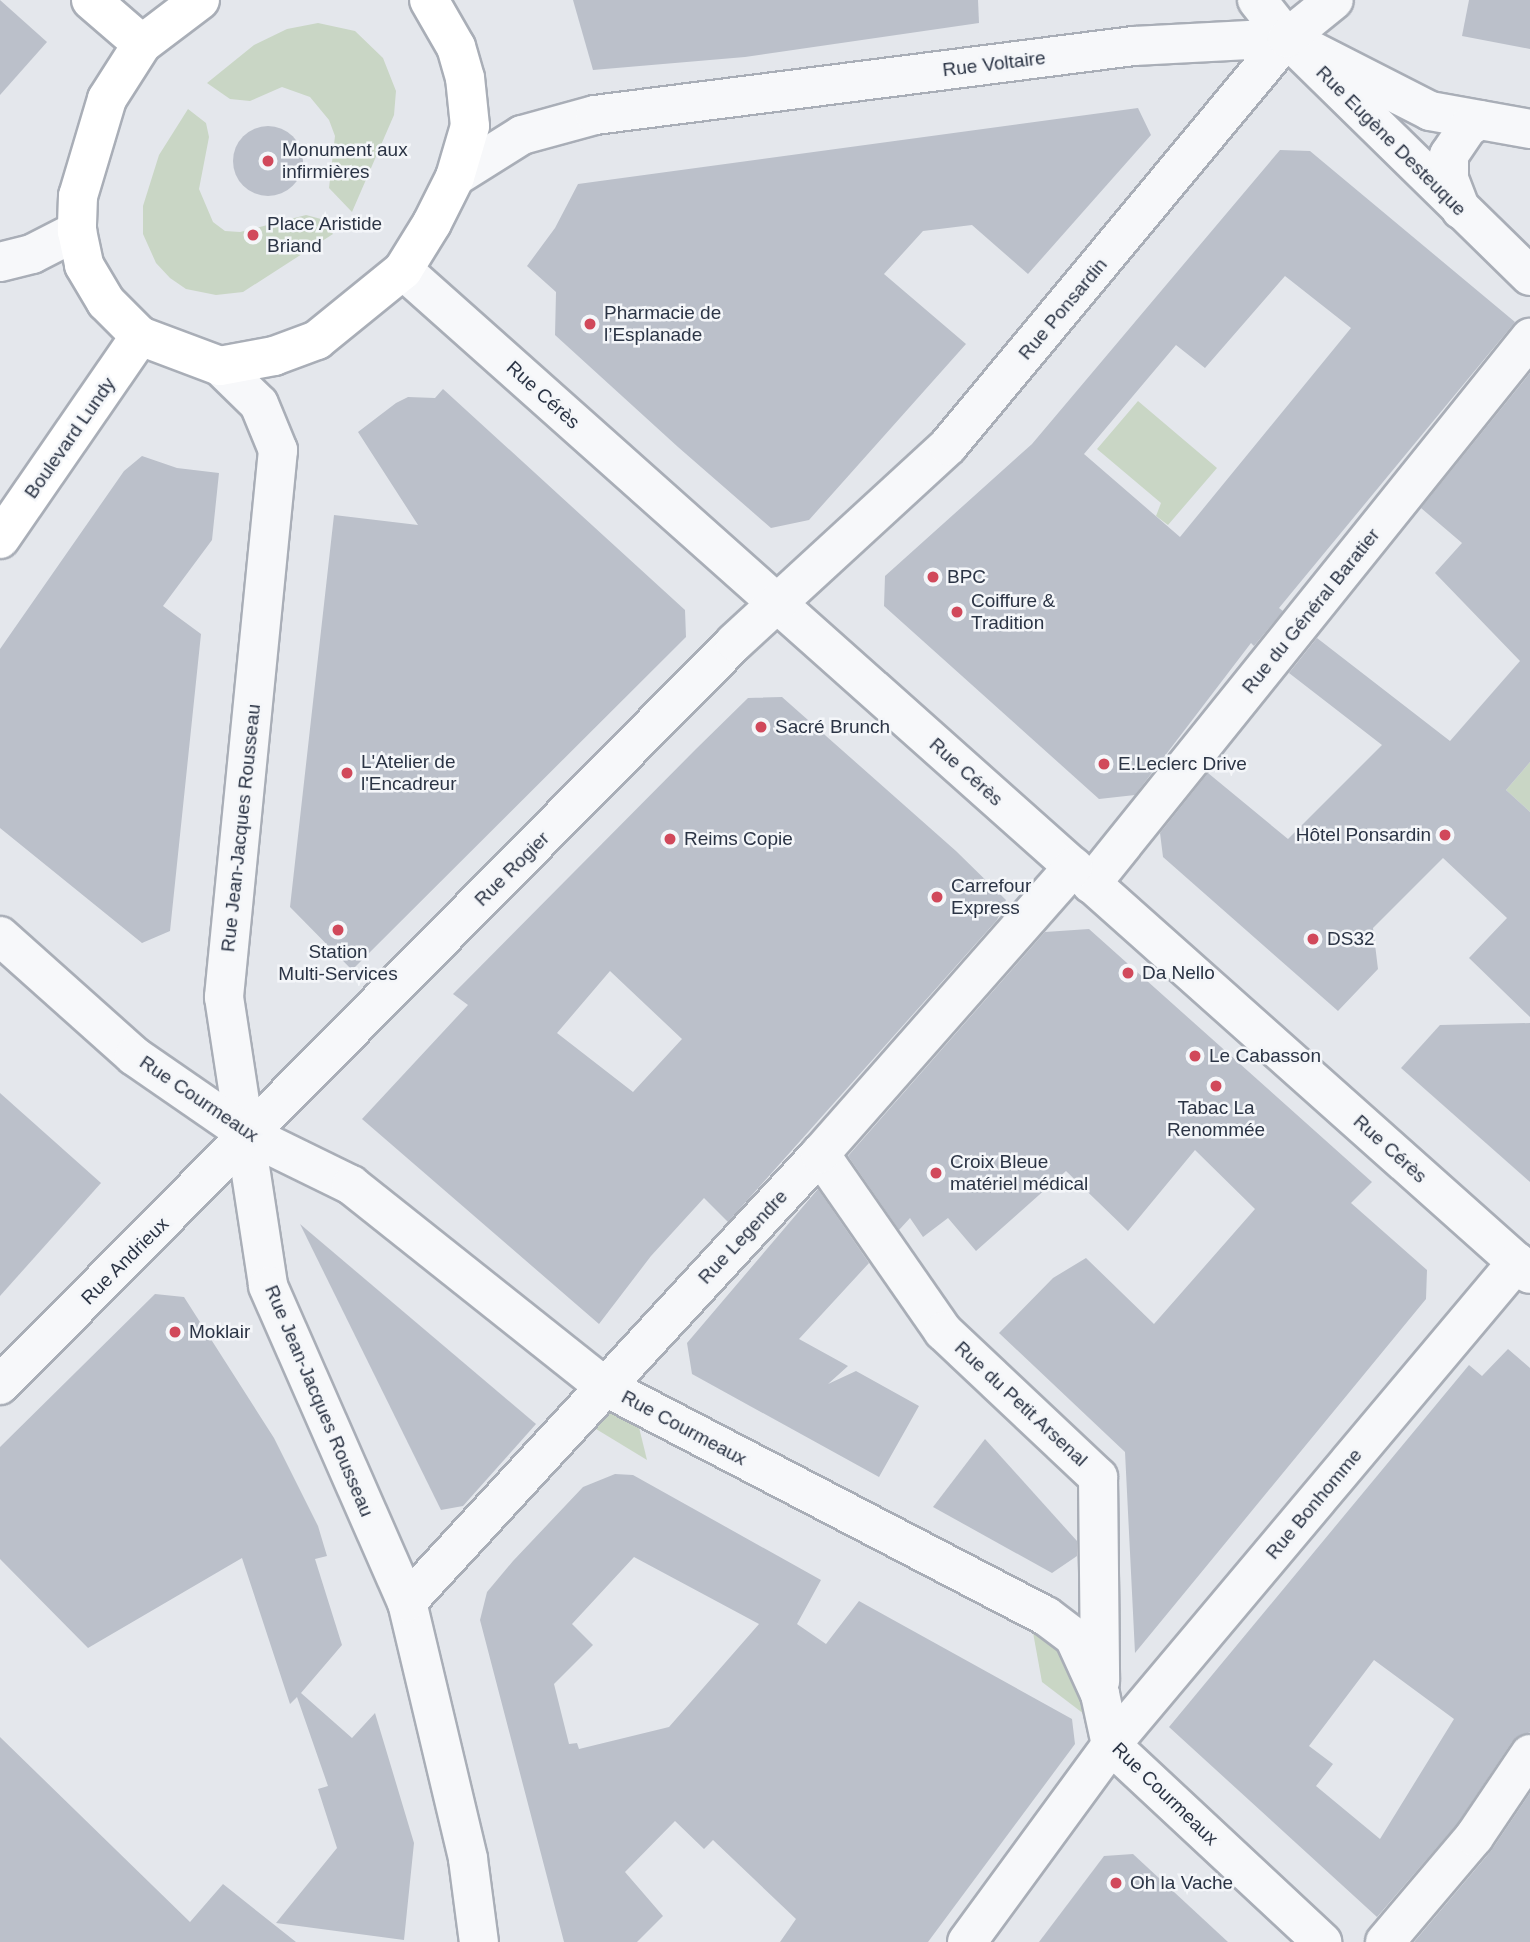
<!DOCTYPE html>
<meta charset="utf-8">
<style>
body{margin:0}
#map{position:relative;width:1530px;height:1942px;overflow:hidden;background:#e4e7ec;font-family:Arial,sans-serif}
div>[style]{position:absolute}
.green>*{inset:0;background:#c9d6c5}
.building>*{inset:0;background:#bbc0ca}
.round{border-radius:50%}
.roads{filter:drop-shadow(2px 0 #a9aeb7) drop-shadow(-2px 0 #a9aeb7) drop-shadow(0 2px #a9aeb7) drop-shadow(0 -2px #a9aeb7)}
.minor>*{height:38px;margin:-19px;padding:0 19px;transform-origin:19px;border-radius:19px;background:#f7f8fa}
.major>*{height:38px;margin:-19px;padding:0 19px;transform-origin:19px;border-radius:19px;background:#fff}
.dots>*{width:19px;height:19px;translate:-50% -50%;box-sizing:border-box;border:4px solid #f4f6f9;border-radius:50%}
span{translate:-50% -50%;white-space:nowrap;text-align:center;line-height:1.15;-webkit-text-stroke:5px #f4f6f9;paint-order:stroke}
.street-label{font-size:19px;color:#2b3445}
.poi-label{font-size:19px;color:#2b3445}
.left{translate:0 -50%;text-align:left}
.right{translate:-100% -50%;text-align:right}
</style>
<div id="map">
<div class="green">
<div style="clip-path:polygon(318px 23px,355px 31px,383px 58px,396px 91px,394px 115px,352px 212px,329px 188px,335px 136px,329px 120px,310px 97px,282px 87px,250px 101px,230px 99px,207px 83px,254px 45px,287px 29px)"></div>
<div style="clip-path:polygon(188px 109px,206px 123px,209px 137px,199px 189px,213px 222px,225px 231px,240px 232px,306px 215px,321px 219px,333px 234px,243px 292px,216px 295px,186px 289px,170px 278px,156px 263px,143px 234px,143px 206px,159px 155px)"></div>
<div style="clip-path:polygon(1138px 401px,1217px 468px,1168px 525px,1156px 516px,1161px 503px,1097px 449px)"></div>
<div style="clip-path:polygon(1530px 762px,1530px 812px,1506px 790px)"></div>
<div style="clip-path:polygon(620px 1400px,634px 1407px,647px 1460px,596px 1429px)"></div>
<div style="clip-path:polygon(1032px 1627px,1071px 1657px,1086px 1691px,1084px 1714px,1042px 1682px)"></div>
</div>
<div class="building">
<div style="clip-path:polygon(0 0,47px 42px,0 95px)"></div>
<div style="clip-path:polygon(573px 0,978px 0,979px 23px,745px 57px,593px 70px)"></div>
<div style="clip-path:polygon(1469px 0,1530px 0,1530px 49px,1462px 36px)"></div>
<div style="clip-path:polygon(1138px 108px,1151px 135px,1028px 274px,972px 225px,923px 231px,884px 274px,966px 344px,809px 520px,771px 528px,678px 447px,555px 335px,556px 292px,527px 266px,555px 228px,578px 184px)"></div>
<div class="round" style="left:233px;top:126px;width:70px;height:70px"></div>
<div style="clip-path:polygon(evenodd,1280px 150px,1310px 151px,1515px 322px,1279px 608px,1283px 611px,1254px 646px,1251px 643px,1135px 795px,1099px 799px,884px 606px,885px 576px,1032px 444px,1280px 150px,1285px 276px,1351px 328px,1180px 537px,1084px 454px,1176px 345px,1205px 368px,1285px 276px)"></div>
<div style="clip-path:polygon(1530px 373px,1530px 762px,1506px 790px,1530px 812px,1530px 1017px,1469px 958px,1507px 918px,1443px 858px,1373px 928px,1378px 969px,1338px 1011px,1163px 857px,1160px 833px,1208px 773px,1288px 839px,1382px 745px,1289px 673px,1317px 638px,1450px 741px,1520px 661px,1435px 573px,1462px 543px,1421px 508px)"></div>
<div style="clip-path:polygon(443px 389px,685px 610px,686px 637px,352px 970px,290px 907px,334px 515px,418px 525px,358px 432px,396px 403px,408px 397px,435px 398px)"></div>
<div style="clip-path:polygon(142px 456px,177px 468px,219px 473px,212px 540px,163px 606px,201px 634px,170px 931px,142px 943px,0 828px,0 649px,124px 471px)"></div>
<div style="clip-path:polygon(evenodd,782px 697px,956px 851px,1006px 900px,997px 920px,728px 1222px,704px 1198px,651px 1256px,599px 1324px,362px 1119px,468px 1005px,453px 994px,696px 749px,748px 698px,782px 697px,610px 971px,682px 1039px,633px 1092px,557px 1033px,610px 971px)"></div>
<div style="clip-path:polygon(1089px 929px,1372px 1182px,1351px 1203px,1427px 1270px,1426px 1299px,1135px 1653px,1125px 1452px,999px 1333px,1053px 1278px,1086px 1258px,1154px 1324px,1255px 1209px,1195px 1150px,1128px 1231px,1066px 1171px,976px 1251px,948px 1218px,923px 1237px,910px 1218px,899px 1230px,848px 1156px,1045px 932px)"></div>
<div style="clip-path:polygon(1530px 1023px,1530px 1182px,1401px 1068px,1440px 1025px)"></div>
<div style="clip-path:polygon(0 1093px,101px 1183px,0 1296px)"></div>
<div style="clip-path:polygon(818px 1189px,869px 1263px,799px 1339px,848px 1366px,828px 1384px,856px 1371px,919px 1406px,879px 1477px,692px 1374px,687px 1343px)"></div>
<div style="clip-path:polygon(300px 1224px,536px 1424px,463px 1506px,441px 1510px)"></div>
<div style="clip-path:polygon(155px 1294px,184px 1297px,274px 1438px,318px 1526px,327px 1556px,315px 1559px,342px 1645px,301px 1693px,352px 1738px,375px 1713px,414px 1843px,404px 1940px,276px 1923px,337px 1848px,318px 1789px,328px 1786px,297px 1697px,290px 1704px,242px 1558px,88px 1648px,0 1559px,0 1447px)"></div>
<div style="clip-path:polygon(evenodd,1508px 1349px,1530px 1368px,1530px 1732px,1512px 1742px,1457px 1824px,1377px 1917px,1169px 1727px,1469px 1365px,1482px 1376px,1508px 1349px,1374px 1660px,1454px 1719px,1380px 1839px,1316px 1786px,1333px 1764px,1309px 1746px,1374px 1660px)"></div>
<div style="clip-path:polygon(985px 1439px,1077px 1541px,1077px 1556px,1052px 1573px,933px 1507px)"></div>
<div style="clip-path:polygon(evenodd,615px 1474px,633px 1475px,821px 1580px,797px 1624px,826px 1644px,859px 1601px,1072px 1719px,1075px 1744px,928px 1942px,780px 1942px,796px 1919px,713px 1840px,704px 1849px,675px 1821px,625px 1872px,663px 1916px,637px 1942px,564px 1942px,480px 1620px,487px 1592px,513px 1561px,583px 1487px,615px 1474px,634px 1557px,759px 1624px,669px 1727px,579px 1749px,577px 1743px,569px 1744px,554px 1684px,593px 1645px,572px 1624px,634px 1557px)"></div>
<div style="clip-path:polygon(0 1737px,190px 1922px,223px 1884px,296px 1942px,0 1942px)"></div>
<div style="clip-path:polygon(1530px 1793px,1530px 1942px,1414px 1942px,1491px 1851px)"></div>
<div style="clip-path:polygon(1133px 1854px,1228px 1942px,1039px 1942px,1104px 1856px)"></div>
</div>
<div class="roads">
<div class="minor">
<div style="left:1257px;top:0;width:48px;rotate:51.7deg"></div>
<div style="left:1287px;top:38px;width:340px;rotate:44.4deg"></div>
<div style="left:455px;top:177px;width:79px;rotate:-32.1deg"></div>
<div style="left:522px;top:135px;width:76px;rotate:-15.3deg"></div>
<div style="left:595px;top:115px;width:543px;rotate:-7.3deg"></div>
<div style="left:1134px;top:46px;width:153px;rotate:-3deg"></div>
<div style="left:1287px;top:38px;width:161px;rotate:27deg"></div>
<div style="left:1430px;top:111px;width:102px;rotate:10.2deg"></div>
<div style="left:1461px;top:210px;width:33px;rotate:-111deg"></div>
<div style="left:1449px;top:179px;width:24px;rotate:-90deg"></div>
<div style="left:1449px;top:155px;width:34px;rotate:-56deg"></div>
<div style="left:1468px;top:127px;width:14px;rotate:-30deg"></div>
<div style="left:0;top:262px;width:33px;rotate:-14deg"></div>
<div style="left:32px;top:254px;width:51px;rotate:-27.1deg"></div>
<div style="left:403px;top:270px;width:1509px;rotate:41.7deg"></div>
<div style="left:220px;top:366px;width:54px;rotate:44.3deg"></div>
<div style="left:259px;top:404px;width:50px;rotate:67.6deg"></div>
<div style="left:278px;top:450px;width:550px;rotate:95.64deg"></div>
<div style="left:224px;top:997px;width:292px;rotate:81.3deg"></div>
<div style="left:268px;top:1286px;width:345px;rotate:66.3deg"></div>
<div style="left:407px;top:1602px;width:264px;rotate:76.6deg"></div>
<div style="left:468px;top:1859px;width:84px;rotate:82.5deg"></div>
<div style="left:1091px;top:884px;width:701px;rotate:-51.2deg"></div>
<div style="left:0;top:936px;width:180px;rotate:41.8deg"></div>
<div style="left:134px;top:1056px;width:137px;rotate:34.6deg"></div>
<div style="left:247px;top:1134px;width:116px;rotate:26.1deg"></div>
<div style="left:351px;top:1185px;width:323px;rotate:38.5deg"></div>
<div style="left:604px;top:1386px;width:498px;rotate:27.5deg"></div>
<div style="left:1046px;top:1616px;width:35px;rotate:37deg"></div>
<div style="left:1074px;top:1637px;width:63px;rotate:65.5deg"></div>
<div style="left:1100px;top:1694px;width:52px;rotate:77.8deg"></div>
<div style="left:1111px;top:1745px;width:289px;rotate:43deg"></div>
<div style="left:820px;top:1154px;width:216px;rotate:55.2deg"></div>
<div style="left:943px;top:1331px;width:213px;rotate:43.3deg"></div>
<div style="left:1098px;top:1477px;width:204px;rotate:89.4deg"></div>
<div style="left:0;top:1385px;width:1045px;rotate:-45.31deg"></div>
<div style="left:735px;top:642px;width:289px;rotate:-42.6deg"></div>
<div style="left:948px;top:446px;width:530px;rotate:-50.28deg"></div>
<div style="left:1287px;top:38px;width:60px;rotate:-39deg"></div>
<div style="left:407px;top:1602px;width:609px;rotate:-47.33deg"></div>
<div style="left:820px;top:1154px;width:383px;rotate:-48.6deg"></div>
<div style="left:967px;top:1942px;width:244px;rotate:-53.8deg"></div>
<div style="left:1111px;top:1745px;width:631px;rotate:-49.95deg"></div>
<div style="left:1385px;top:1942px;width:138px;rotate:-49.7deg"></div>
<div style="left:1474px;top:1837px;width:100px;rotate:-56deg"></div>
</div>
<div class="major">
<div style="left:91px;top:0;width:67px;rotate:40.8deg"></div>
<div style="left:200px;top:0;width:73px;rotate:142.8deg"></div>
<div style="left:142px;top:44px;width:65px;rotate:122.5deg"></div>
<div style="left:107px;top:99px;width:101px;rotate:106.6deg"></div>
<div style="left:78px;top:196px;width:35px;rotate:92deg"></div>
<div style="left:77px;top:231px;width:35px;rotate:78deg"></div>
<div style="left:84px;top:265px;width:43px;rotate:59.3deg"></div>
<div style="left:106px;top:302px;width:48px;rotate:45deg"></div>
<div style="left:140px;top:336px;width:85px;rotate:20.6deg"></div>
<div style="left:220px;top:366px;width:55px;rotate:-10.5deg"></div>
<div style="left:274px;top:356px;width:46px;rotate:-20.4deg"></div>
<div style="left:317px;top:340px;width:111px;rotate:-39.1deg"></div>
<div style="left:403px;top:270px;width:55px;rotate:-58.3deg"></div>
<div style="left:432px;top:223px;width:51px;rotate:-63.4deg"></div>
<div style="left:455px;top:177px;width:53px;rotate:-73.6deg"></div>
<div style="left:470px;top:126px;width:48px;rotate:-95.9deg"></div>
<div style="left:465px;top:78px;width:32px;rotate:-106deg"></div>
<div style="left:456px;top:47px;width:54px;rotate:-119.9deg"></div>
<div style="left:0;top:539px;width:247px;rotate:-55.4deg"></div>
</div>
</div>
<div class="dots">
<div style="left:268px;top:161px;background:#d1495b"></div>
<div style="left:253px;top:235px;background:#d1495b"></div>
<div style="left:590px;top:324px;background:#d1495b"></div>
<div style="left:933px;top:577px;background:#d1495b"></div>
<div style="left:957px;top:612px;background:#d1495b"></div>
<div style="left:761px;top:727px;background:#d1495b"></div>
<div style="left:1104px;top:764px;background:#d1495b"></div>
<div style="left:347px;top:773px;background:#d1495b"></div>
<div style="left:1445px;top:835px;background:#d1495b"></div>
<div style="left:670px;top:839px;background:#d1495b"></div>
<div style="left:937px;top:897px;background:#d1495b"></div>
<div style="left:338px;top:930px;background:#d1495b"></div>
<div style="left:1313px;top:939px;background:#d1495b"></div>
<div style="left:1128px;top:973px;background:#d1495b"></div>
<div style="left:1195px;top:1056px;background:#d1495b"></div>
<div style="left:1216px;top:1086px;background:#d1495b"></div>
<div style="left:936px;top:1173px;background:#d1495b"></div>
<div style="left:175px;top:1332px;background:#d1495b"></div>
<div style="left:1116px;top:1883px;background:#d1495b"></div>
</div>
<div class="street-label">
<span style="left:994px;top:64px;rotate:-7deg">Rue Voltaire</span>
<span style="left:1391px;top:141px;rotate:45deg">Rue Eugène Desteuque</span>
<span style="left:1063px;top:309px;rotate:-50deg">Rue Ponsardin</span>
<span style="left:543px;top:395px;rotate:42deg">Rue Cérès</span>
<span style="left:70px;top:438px;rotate:-55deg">Boulevard Lundy</span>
<span style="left:1311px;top:611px;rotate:-51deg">Rue du Général Baratier</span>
<span style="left:966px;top:772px;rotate:42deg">Rue Cérès</span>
<span style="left:241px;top:828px;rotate:-84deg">Rue Jean-Jacques Rousseau</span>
<span style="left:512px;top:869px;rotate:-45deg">Rue Rogier</span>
<span style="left:199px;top:1099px;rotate:34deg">Rue Courmeaux</span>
<span style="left:1390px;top:1149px;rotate:42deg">Rue Cérès</span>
<span style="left:743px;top:1237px;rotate:-47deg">Rue Legendre</span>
<span style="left:125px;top:1261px;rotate:-45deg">Rue Andrieux</span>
<span style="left:319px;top:1401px;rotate:67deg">Rue Jean-Jacques Rousseau</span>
<span style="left:1021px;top:1404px;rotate:43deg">Rue du Petit Arsenal</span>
<span style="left:684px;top:1428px;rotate:28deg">Rue Courmeaux</span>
<span style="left:1314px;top:1504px;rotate:-50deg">Rue Bonhomme</span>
<span style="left:1165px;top:1794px;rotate:44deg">Rue Courmeaux</span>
</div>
<div class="poi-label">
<span class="left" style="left:282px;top:161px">Monument aux<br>infirmières</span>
<span class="left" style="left:267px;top:235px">Place Aristide<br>Briand</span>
<span class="left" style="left:604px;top:324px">Pharmacie de<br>l’Esplanade</span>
<span class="left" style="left:947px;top:577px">BPC</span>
<span class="left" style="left:971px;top:612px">Coiffure &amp;<br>Tradition</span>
<span class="left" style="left:775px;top:727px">Sacré Brunch</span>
<span class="left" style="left:361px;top:773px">L'Atelier de<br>l'Encadreur</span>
<span class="left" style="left:1118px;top:764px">E.Leclerc Drive</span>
<span class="right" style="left:1431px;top:835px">Hôtel Ponsardin</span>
<span class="left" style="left:684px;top:839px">Reims Copie</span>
<span class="left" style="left:951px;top:897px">Carrefour<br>Express</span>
<span class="left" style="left:1327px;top:939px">DS32</span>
<span style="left:338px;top:963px">Station<br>Multi-Services</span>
<span class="left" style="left:1142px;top:973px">Da Nello</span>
<span class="left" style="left:1209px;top:1056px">Le Cabasson</span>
<span style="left:1216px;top:1119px">Tabac La<br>Renommée</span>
<span class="left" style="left:950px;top:1173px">Croix Bleue<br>matériel médical</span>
<span class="left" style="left:189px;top:1332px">Moklair</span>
<span class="left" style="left:1130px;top:1883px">Oh la Vache</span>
</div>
</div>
